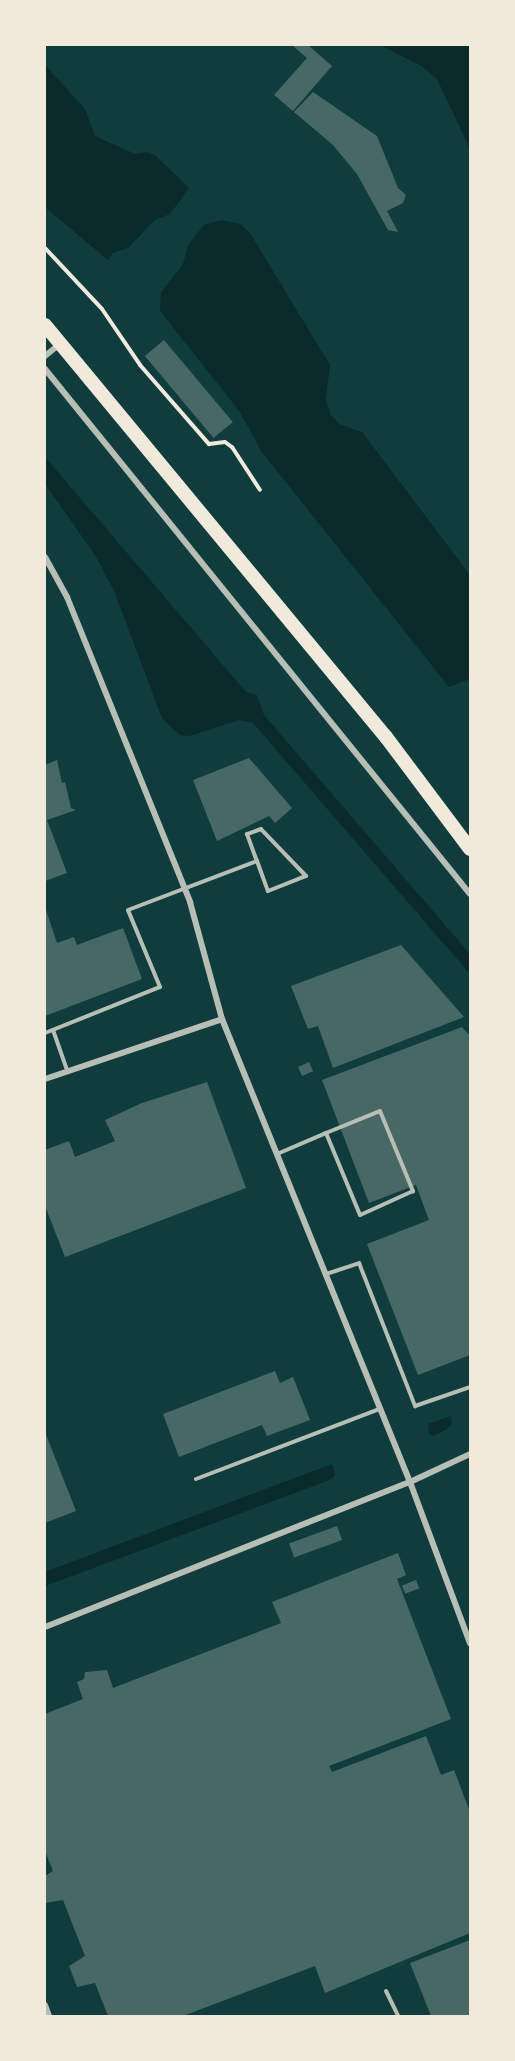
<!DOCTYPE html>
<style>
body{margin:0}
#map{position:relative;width:515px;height:2061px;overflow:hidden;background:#0f3d3e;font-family:Poppins,sans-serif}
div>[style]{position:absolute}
.water>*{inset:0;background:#0a2a2b}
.building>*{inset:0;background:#486865;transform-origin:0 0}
.path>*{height:4px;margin:-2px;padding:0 2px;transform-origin:2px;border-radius:2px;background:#f1e9da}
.service>*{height:4px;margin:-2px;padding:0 2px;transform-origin:2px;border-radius:2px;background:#b8beb3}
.minor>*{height:6px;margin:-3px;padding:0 3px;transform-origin:3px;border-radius:3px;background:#b8beb3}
.primary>*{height:14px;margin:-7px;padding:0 7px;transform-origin:7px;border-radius:7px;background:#f1e9da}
span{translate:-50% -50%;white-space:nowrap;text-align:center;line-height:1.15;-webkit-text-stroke:4.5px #f1e9da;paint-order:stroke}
.frame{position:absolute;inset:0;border:46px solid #f1e9da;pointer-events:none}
</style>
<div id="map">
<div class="water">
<div style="clip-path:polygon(380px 45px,470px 45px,470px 149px,437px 79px,423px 67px)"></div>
<div style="clip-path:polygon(45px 65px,85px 109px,95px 136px,135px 154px,147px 152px,156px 156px,189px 188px,170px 214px,155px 220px,128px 248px,113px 253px,108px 260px,45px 207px)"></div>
<div style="clip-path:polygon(221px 220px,240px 224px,250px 233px,330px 365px,326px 399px,330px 414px,339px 424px,362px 432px,470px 575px,470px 679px,449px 687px,261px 451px,240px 412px,160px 311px,161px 292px,183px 264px,188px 245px,204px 225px)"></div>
<div style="clip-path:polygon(45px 457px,246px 692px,257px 695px,264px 715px,470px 954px,470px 974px,253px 723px,239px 720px,190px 736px,180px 735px,162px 718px,114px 591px,95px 555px,45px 484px)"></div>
<div style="clip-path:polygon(451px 1416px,452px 1424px,447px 1429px,433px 1436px,429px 1433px,428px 1424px)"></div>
<div style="clip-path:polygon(332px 1464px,335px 1476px,327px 1481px,45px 1586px,45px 1572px)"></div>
</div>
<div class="building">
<div style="clip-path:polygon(292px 45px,308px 45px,332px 66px,293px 111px,274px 95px,307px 58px)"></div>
<div style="clip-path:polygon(313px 92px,377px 136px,398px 188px,406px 195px,403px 203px,387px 211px,398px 232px,388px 230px,357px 174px,333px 145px,294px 112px)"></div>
<div style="left:164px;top:340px;width:107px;height:25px;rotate:50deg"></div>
<div style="clip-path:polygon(249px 758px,292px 808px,275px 823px,269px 816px,217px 841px,193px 780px)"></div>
<div style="clip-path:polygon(57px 760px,62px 783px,65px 782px,71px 808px,76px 810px,47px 820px,67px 873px,45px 881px,45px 765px)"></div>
<div style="clip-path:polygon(45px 907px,57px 943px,74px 937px,77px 945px,123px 928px,142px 979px,45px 1016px)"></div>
<div style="clip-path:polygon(401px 945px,464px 1017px,333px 1068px,318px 1026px,308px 1029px,291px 986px)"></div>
<div style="clip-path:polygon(462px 1027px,470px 1036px,470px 1355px,418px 1375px,367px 1244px,429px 1220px,416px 1185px,369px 1203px,322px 1080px)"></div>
<div style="left:309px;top:1062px;width:10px;height:12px;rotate:66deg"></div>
<div style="clip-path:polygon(207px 1082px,246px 1188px,65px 1257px,45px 1206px,45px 1150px,69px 1141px,75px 1157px,115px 1141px,105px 1120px,142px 1103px)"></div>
<div style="clip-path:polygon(275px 1371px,280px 1383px,293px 1377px,310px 1420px,267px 1436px,262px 1425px,179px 1457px,163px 1414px)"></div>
<div style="clip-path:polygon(45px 1432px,76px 1511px,45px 1523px)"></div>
<div style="left:337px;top:1526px;width:15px;height:51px;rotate:70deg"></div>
<div style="clip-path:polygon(398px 1553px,406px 1575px,397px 1579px,451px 1719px,329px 1766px,332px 1772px,426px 1736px,441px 1775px,454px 1770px,470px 1812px,470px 1933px,325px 1993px,315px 1966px,183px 2016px,108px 2016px,95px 1983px,77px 1987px,69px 1966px,85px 1956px,63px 1900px,45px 1903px,45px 1876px,53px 1871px,45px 1851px,45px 1714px,83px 1699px,77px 1682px,84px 1679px,85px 1672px,107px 1670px,113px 1688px,281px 1623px,272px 1602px)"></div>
<div style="left:416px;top:1580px;width:9px;height:15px;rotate:69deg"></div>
<div style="clip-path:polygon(470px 1940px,470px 2016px,431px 2016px,410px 1963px)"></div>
</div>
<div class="path">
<div style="left:45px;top:248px;width:83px;rotate:46.9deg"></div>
<div style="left:102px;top:309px;width:68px;rotate:55.8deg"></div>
<div style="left:140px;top:365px;width:105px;rotate:48.9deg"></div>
<div style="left:209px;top:444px;width:16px;rotate:-7deg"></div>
<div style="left:225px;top:442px;width:9px;rotate:36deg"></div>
<div style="left:232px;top:447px;width:51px;rotate:56.9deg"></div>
</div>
<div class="service">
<div style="left:53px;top:1030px;width:42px;rotate:70.7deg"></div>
<div style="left:45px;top:1033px;width:124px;rotate:-21.8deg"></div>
<div style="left:160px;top:987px;width:83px;rotate:-112.6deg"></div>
<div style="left:128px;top:910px;width:138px;rotate:-20.8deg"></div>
<div style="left:257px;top:861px;width:32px;rotate:70deg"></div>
<div style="left:268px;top:891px;width:41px;rotate:-21.5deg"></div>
<div style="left:306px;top:876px;width:65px;rotate:-133.8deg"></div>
<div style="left:261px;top:829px;width:15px;rotate:160deg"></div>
<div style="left:247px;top:834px;width:29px;rotate:70deg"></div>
<div style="left:277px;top:1154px;width:53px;rotate:-23.2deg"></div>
<div style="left:326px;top:1133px;width:58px;rotate:-22.2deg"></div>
<div style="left:380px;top:1111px;width:87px;rotate:67.6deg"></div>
<div style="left:413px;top:1191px;width:58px;rotate:155.6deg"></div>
<div style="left:360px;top:1215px;width:89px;rotate:-112.5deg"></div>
<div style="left:326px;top:1274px;width:35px;rotate:-18deg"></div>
<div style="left:359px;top:1263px;width:154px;rotate:68.6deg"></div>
<div style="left:415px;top:1406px;width:58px;rotate:-19.1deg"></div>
<div style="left:196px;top:1479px;width:196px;rotate:-20.9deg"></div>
<div style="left:386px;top:1991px;width:28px;rotate:64deg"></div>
</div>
<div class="minor">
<div style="left:45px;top:356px;width:21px;rotate:-39deg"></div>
<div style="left:45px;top:369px;width:675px;rotate:51.01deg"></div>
<div style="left:45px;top:557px;width:46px;rotate:61.2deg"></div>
<div style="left:67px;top:597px;width:329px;rotate:68deg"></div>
<div style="left:190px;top:902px;width:121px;rotate:74.7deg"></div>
<div style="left:222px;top:1019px;width:500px;rotate:67.9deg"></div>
<div style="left:410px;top:1482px;width:172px;rotate:69.6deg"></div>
<div style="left:45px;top:1079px;width:187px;rotate:-18.7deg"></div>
<div style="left:45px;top:1627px;width:393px;rotate:-21.7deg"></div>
<div style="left:410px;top:1482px;width:66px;rotate:-25deg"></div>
<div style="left:45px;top:2005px;width:12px;rotate:70deg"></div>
</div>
<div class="primary">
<div style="left:45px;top:325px;width:535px;rotate:50.39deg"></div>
<div style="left:386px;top:737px;width:140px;rotate:53.1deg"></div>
</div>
<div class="frame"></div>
</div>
